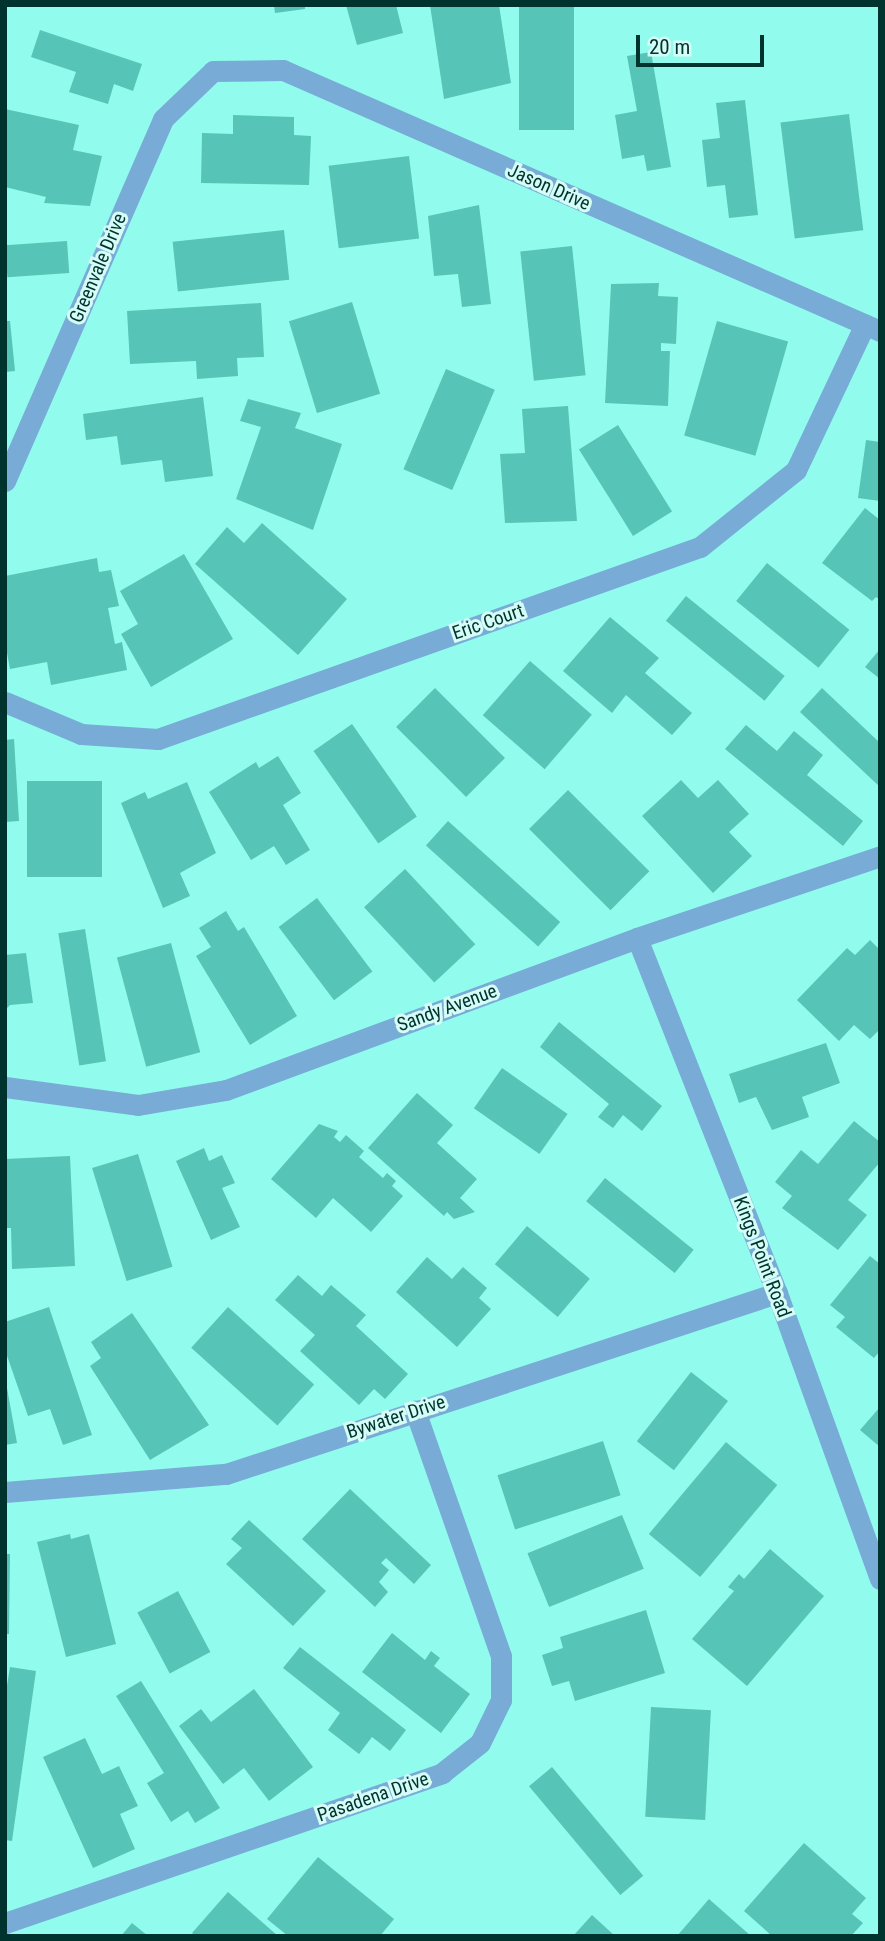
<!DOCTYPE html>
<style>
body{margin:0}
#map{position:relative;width:885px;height:1941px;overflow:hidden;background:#91fced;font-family:"Roboto Condensed",sans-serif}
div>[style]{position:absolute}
.building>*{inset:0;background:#56c4b6;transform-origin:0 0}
.minor>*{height:21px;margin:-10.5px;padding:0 10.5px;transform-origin:10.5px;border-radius:10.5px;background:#78acd7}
span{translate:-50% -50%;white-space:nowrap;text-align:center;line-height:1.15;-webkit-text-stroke:6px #d5fcf6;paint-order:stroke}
.street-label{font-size:19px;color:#00332e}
.frame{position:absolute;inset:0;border:7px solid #00332e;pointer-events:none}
.scale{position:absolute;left:636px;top:35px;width:128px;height:32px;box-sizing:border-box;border:4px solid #00332e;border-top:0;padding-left:9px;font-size:21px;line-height:24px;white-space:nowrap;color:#00332e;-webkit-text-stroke:5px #d5fcf6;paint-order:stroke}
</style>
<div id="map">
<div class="building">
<div style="clip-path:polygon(274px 5px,305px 5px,305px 9px,275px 13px)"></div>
<div style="clip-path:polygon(346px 5px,396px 5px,403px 33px,357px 45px)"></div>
<div style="clip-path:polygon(430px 5px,499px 5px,511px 83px,444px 99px)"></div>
<div style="left:519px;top:5px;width:55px;height:125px"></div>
<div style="clip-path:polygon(40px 30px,142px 64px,133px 91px,114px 84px,108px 104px,69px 92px,76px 72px,31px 57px)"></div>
<div style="clip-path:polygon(651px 52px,671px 167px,647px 171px,644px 155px,622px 159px,615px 115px,637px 111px,627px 56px)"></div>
<div style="clip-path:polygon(745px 100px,758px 215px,729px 218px,725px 185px,707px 187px,702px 140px,720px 138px,716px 103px)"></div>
<div style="clip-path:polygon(5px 109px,79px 125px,73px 150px,102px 156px,90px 206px,44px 203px,46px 197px,5px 187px)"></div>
<div style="left:849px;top:114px;width:117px;height:69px;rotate:83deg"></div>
<div style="clip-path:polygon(233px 115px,294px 117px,294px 135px,311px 136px,309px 185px,201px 183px,202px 133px,233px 134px)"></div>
<div style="left:409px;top:156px;width:83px;height:81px;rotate:83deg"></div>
<div style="clip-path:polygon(479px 205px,491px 304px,462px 307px,458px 274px,434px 276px,428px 216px)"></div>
<div style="left:284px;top:230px;width:50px;height:112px;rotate:84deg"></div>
<div style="left:67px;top:241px;width:32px;height:62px;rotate:86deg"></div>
<div style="left:572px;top:246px;width:130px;height:52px;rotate:84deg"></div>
<div style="clip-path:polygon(659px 283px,658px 296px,678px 297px,676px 344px,661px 343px,661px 351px,670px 351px,668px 406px,605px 403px,611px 284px)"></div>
<div style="left:352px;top:302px;width:96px;height:66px;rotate:73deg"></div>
<div style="clip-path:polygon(261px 303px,264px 357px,237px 358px,238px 376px,197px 379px,196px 361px,130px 364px,127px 311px)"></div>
<div style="clip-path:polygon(5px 321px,10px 321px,15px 371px,5px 372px)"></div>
<div style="left:717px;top:321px;width:74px;height:119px;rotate:16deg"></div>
<div style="left:446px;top:369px;width:53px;height:109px;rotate:23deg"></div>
<div style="clip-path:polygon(203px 397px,213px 476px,165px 482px,162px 460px,121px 465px,117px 436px,86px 440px,83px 414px)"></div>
<div style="clip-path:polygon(248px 399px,301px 413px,295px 428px,342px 444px,313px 530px,236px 499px,261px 427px,240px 421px)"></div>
<div style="clip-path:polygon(568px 406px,577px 521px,505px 523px,500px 454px,525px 453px,522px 409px)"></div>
<div style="left:618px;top:425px;width:102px;height:46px;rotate:58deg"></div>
<div style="clip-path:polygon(866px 440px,880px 442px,880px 501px,858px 498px)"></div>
<div style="clip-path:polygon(865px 508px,880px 520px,880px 600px,876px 597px,872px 601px,822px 563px)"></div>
<div style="clip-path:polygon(262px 523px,347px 599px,298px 655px,195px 564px,227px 527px,244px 543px)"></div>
<div style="clip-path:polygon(184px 554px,233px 639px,151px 687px,121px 634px,138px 624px,120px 591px)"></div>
<div style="clip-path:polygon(97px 558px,99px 572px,111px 570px,119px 606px,108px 608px,115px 644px,122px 642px,127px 670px,51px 685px,47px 662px,10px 669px,5px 642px,5px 576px)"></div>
<div style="left:767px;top:563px;width:106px;height:49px;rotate:39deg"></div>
<div style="left:686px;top:596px;width:127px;height:32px;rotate:39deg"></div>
<div style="clip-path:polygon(610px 617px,659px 658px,645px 673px,692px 713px,672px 735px,626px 695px,612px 713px,563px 671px)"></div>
<div style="clip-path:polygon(880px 649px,880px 679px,865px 667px)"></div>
<div style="left:530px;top:661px;width:82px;height:72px;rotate:41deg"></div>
<div style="left:435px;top:688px;width:99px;height:55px;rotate:45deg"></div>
<div style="clip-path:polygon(822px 688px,880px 743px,880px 787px,800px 712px)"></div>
<div style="left:352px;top:724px;width:113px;height:47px;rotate:55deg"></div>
<div style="clip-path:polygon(746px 725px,777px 751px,794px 731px,823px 755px,807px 775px,863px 821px,843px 846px,725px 749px)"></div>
<div style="clip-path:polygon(14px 739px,19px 821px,5px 822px,5px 740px)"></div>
<div style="clip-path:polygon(278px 756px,301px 793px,283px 805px,310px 850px,286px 865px,274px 846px,251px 860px,209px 792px,256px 762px,259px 768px)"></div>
<div style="clip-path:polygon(681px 780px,698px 798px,718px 780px,749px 814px,729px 832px,752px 856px,713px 893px,642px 816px)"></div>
<div style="left:27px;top:781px;width:75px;height:96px"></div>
<div style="clip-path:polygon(187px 782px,216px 853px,180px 873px,190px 896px,163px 908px,121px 803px,145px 792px,148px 799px)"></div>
<div style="left:568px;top:790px;width:115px;height:55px;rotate:45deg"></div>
<div style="left:448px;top:821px;width:151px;height:33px;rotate:42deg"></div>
<div style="left:405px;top:869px;width:103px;height:56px;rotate:47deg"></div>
<div style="left:317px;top:898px;width:92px;height:48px;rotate:53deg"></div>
<div style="clip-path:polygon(226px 911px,238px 931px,244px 927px,297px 1016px,250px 1045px,196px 956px,211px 947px,199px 928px)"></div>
<div style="left:85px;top:929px;width:134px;height:27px;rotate:81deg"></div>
<div style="clip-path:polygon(870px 940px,880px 950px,880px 1029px,870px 1039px,854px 1025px,839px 1041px,797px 1000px,847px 948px,855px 955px)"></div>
<div style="left:171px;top:943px;width:113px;height:56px;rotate:75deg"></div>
<div style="clip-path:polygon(26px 953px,33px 1003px,10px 1005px,5px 1010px,5px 955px)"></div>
<div style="clip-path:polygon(559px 1022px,662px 1106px,642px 1131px,623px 1115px,613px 1128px,598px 1117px,609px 1104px,540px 1047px)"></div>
<div style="clip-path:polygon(826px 1043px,840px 1083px,802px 1097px,809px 1117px,772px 1130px,756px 1097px,739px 1103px,729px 1074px)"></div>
<div style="left:502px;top:1068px;width:80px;height:49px;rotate:35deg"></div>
<div style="clip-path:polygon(417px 1093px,453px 1125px,437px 1143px,477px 1179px,460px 1198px,475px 1212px,454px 1219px,447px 1212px,444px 1216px,368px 1148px)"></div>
<div style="clip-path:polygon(854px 1121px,880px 1142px,880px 1162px,848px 1200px,867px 1215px,838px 1250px,782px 1208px,792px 1196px,775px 1182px,801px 1150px,818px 1164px)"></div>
<div style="clip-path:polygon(319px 1124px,338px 1131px,334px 1137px,340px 1142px,346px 1135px,364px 1151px,359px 1157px,383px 1178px,387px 1173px,396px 1181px,392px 1186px,403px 1196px,371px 1232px,333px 1198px,316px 1218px,271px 1179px)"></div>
<div style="clip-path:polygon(204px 1148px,209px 1161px,222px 1155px,235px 1183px,222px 1188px,240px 1227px,211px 1240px,176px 1161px)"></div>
<div style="left:138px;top:1154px;width:118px;height:48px;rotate:73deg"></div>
<div style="clip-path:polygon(70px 1156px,75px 1266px,12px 1269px,11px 1228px,5px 1228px,5px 1159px)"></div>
<div style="left:605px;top:1178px;width:114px;height:30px;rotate:39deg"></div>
<div style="left:527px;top:1226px;width:82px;height:50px;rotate:40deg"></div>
<div style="clip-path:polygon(870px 1256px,880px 1264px,880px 1351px,874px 1358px,836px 1327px,845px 1317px,830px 1305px)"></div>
<div style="clip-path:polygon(427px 1257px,452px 1279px,463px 1267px,487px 1288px,479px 1298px,491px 1309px,457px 1347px,396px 1292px)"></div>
<div style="clip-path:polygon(298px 1275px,322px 1296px,331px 1285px,366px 1315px,356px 1326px,408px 1374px,385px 1399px,374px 1389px,359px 1405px,300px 1351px,315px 1335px,275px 1300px)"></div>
<div style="clip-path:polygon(49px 1307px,92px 1435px,63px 1445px,50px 1409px,28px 1416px,5px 1350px,5px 1322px)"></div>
<div style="left:228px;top:1307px;width:116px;height:55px;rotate:42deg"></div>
<div style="clip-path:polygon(132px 1313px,209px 1425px,150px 1460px,90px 1366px,101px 1358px,91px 1342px)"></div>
<div style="left:691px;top:1372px;width:47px;height:88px;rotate:38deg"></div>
<div style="clip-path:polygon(7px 1388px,17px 1443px,5px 1445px,5px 1389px)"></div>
<div style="clip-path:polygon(880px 1407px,880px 1447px,860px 1430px)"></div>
<div style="left:603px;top:1441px;width:57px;height:111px;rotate:72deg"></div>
<div style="left:726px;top:1442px;width:67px;height:120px;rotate:40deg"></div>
<div style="clip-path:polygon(350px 1489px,431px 1565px,414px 1584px,386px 1558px,381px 1563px,389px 1570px,379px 1582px,388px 1592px,375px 1607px,302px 1539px)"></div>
<div style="left:622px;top:1515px;width:58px;height:102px;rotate:68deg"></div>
<div style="clip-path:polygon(249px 1520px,326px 1591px,293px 1626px,226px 1564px,242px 1548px,231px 1539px)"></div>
<div style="clip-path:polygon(70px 1534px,71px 1539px,89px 1534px,116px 1644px,66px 1657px,37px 1542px)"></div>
<div style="clip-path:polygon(770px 1549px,824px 1596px,747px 1686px,692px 1639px,734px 1591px,728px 1587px,739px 1574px,744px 1579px)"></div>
<div style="clip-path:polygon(5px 1554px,10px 1554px,9px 1634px,5px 1634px)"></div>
<div style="left:178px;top:1591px;width:69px;height:46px;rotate:62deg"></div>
<div style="clip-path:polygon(646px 1610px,665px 1673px,575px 1701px,569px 1681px,552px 1686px,542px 1655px,563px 1648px,560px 1637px)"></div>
<div style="clip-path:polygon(392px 1633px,425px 1660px,431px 1651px,440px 1658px,434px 1666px,470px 1694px,441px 1733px,362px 1672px)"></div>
<div style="clip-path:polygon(300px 1647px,406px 1730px,390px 1751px,372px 1737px,359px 1754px,328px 1730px,340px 1713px,283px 1668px)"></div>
<div style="clip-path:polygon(10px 1667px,36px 1671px,12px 1841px,5px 1840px,5px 1698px)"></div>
<div style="clip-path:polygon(141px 1681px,220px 1808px,195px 1823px,188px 1811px,171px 1822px,147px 1783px,164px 1773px,116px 1696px)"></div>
<div style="clip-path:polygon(254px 1689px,313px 1767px,269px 1801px,244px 1768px,223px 1784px,179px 1726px,201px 1709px,211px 1722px)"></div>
<div style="left:651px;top:1707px;width:60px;height:110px;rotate:3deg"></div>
<div style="clip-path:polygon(85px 1738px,102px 1774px,119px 1766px,138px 1806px,120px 1814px,135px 1849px,93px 1868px,43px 1757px)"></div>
<div style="left:552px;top:1767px;width:142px;height:30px;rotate:50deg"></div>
<div style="clip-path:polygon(804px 1843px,866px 1898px,852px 1914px,863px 1923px,851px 1936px,772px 1936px,744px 1911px)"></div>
<div style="clip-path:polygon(318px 1857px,394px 1919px,380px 1936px,288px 1936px,267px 1919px)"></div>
<div style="clip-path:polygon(228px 1892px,278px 1936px,196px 1936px,192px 1933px)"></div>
<div style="clip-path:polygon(709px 1899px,751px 1936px,677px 1936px)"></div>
<div style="clip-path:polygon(592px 1915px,615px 1936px,573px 1936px)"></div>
<div style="clip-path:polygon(132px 1923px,148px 1936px,121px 1936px)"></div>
</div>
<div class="minor">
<div style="left:5px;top:481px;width:395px;rotate:-66.4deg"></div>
<div style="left:163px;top:119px;width:69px;rotate:-43.8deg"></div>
<div style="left:213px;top:71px;width:70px;rotate:-0.8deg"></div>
<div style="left:283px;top:70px;width:652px;rotate:23.61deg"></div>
<div style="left:5px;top:702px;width:82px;rotate:22.8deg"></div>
<div style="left:81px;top:734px;width:77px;rotate:3.7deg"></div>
<div style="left:158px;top:739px;width:575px;rotate:-19.51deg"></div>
<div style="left:700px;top:547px;width:123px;rotate:-38.7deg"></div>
<div style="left:796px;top:470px;width:161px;rotate:-64.7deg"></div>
<div style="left:637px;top:938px;width:382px;rotate:68.5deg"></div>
<div style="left:777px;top:1293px;width:304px;rotate:70.2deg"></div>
<div style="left:5px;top:1087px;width:134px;rotate:7.7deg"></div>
<div style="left:138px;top:1105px;width:89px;rotate:-9.7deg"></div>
<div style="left:226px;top:1090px;width:438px;rotate:-20.3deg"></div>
<div style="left:637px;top:938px;width:256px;rotate:-18.6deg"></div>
<div style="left:5px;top:1492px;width:222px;rotate:-4.7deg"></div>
<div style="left:226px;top:1474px;width:580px;rotate:-18.19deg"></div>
<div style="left:5px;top:1923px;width:462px;rotate:-18.9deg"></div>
<div style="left:442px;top:1773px;width:48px;rotate:-38.3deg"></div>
<div style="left:480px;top:1743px;width:48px;rotate:-64deg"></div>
<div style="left:501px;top:1700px;width:44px;rotate:-90deg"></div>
<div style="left:501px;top:1656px;width:260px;rotate:-109.3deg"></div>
</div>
<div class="street-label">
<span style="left:549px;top:187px;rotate:24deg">Jason Drive</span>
<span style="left:98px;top:268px;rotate:-67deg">Greenvale Drive</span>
<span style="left:488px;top:622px;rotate:-19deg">Eric Court</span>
<span style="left:447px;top:1008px;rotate:-20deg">Sandy Avenue</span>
<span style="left:762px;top:1257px;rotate:69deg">Kings Point Road</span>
<span style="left:396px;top:1417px;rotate:-18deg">Bywater Drive</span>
<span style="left:373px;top:1797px;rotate:-19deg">Pasadena Drive</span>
</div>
<div class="frame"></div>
<div class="scale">20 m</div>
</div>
